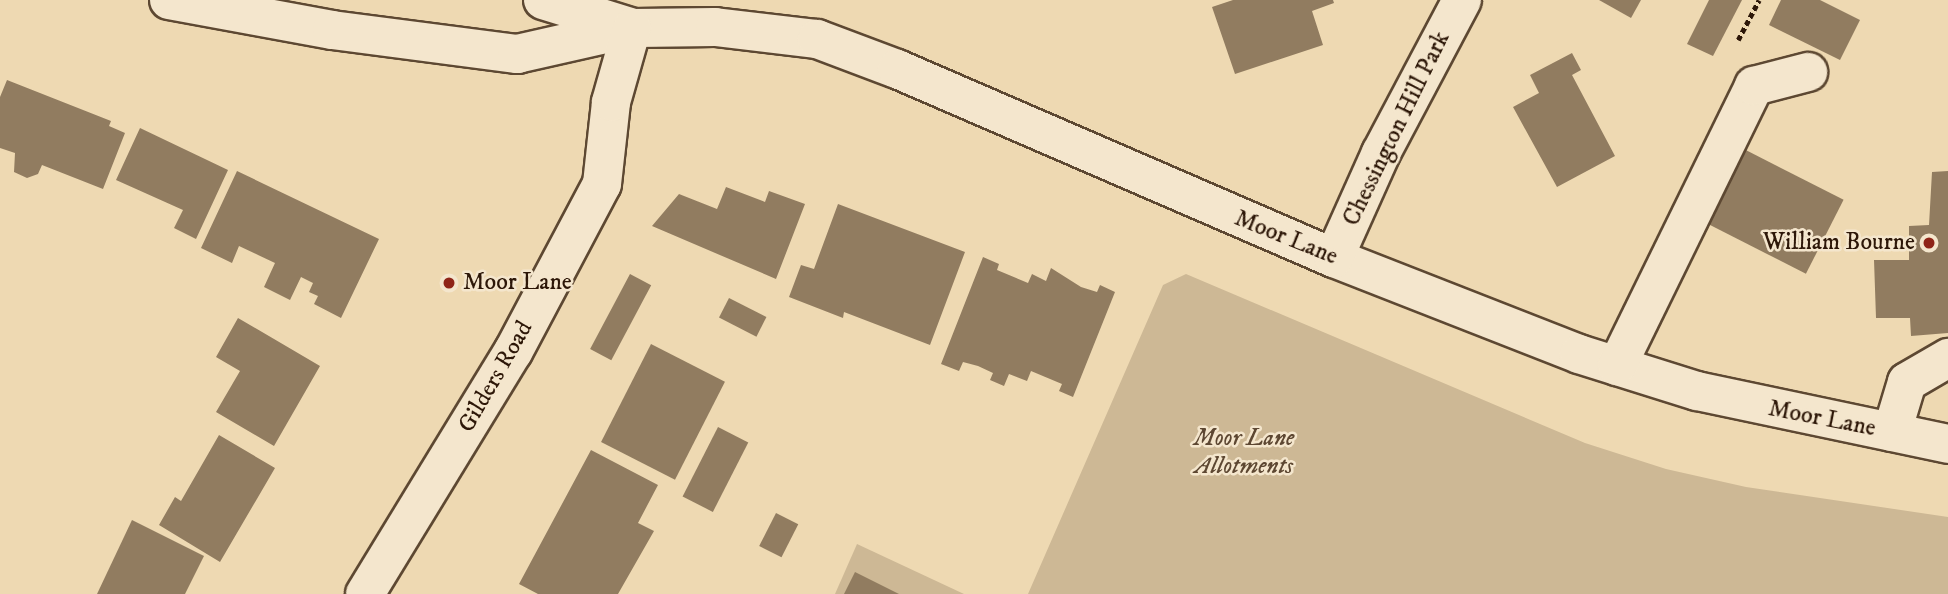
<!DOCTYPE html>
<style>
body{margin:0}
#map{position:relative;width:1948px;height:594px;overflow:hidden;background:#eed9b2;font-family:"IM FELL DW Pica",serif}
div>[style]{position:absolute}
.green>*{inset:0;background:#cdb895}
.building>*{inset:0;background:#917c60;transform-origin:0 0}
.path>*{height:4.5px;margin-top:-2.25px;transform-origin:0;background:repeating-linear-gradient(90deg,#2d1708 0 5px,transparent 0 8.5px)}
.roads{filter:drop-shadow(2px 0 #5d4832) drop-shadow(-2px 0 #5d4832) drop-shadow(0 2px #5d4832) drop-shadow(0 -2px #5d4832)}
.minor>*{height:38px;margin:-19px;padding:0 19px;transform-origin:19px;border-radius:19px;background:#f4e6cd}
.dots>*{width:19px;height:19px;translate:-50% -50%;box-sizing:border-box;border:4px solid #f4e6cd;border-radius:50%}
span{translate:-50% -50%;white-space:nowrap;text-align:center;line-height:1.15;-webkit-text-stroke:5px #f4e6cd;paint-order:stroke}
.street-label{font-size:24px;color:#2d1708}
.poi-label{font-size:24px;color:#2d1708}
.right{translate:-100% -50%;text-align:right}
.left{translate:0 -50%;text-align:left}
.park-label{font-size:24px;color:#5d4732;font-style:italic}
</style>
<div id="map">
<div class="green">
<div style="clip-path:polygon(1186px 274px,1585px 443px,1666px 469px,1746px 487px,1948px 517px,1948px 594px,1028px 594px,1163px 285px)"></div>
<div style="clip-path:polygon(857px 544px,964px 594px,835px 594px)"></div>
</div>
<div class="building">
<div style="clip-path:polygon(1233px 0,1333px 0,1334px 3px,1312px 11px,1323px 45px,1235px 74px,1212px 7px)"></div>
<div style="clip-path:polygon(1599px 0,1641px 0,1631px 18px)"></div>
<div style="clip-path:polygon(1709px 0,1742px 0,1713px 56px,1687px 44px)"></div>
<div style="clip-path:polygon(1781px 0,1820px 0,1860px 20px,1840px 60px,1769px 25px)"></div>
<div style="clip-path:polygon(1572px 53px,1581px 70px,1572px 75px,1615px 156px,1557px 187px,1513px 107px,1539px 93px,1530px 75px)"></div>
<div style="clip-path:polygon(7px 80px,111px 121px,109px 126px,125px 133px,103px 189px,42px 165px,38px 174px,27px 178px,14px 172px,15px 153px,0 148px,0 97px)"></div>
<div style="clip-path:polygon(140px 128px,228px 170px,196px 239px,174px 228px,183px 210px,116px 180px)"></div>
<div style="left:1734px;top:144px;width:123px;height:83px;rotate:27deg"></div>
<div style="clip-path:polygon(237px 171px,379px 239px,341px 318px,314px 304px,318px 296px,309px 292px,313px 283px,301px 277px,290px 300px,264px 287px,275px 263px,239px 246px,232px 263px,201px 248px)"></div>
<div style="clip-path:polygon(1948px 171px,1948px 333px,1911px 336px,1910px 318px,1876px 318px,1874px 260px,1909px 260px,1909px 226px,1929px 225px,1932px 172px)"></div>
<div style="clip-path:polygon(726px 187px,765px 202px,769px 191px,805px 204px,776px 279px,652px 226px,679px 194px,717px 209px)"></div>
<div style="clip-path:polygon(838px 204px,965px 252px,930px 345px,844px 312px,843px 318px,789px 297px,801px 265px,814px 269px)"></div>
<div style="clip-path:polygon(983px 257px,999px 264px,997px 270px,1028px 283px,1032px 274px,1046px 281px,1051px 268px,1081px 287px,1097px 292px,1100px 285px,1115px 292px,1073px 397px,1059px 391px,1062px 384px,1031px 371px,1027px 381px,1009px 374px,1004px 386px,990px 380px,993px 373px,978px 366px,963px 362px,959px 371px,941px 364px)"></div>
<div style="left:630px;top:274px;width:24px;height:85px;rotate:28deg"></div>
<div style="left:729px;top:298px;width:42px;height:22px;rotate:27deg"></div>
<div style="clip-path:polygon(238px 318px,320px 366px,274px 446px,216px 412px,240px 371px,216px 357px)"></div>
<div style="left:651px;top:344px;width:83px;height:110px;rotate:27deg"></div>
<div style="left:718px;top:427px;width:34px;height:78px;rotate:27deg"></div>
<div style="clip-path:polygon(219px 435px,275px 468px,220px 562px,159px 525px,175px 497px,181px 501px)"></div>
<div style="clip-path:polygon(591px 450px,658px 485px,638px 523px,654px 531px,618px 594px,538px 594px,519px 584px)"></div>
<div style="left:776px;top:513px;width:25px;height:37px;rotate:27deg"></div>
<div style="clip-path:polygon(132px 520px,204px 556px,185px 594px,97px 594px)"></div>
<div style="clip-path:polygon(855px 572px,899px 594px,844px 594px)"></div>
</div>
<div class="path">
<div style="left:1738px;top:40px;width:45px;rotate:-62.3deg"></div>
</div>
<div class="roads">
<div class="minor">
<div style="left:169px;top:0;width:166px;rotate:10.4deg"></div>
<div style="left:332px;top:30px;width:187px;rotate:7.4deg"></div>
<div style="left:517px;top:54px;width:118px;rotate:-12.7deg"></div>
<div style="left:632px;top:28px;width:83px;rotate:-0.7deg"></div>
<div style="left:715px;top:27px;width:103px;rotate:6.7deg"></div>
<div style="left:817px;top:39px;width:85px;rotate:20.6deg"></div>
<div style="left:897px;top:69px;width:476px;rotate:23.4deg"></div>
<div style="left:1334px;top:258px;width:263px;rotate:21.4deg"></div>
<div style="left:1579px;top:354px;width:124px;rotate:17.4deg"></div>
<div style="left:1697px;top:391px;width:257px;rotate:11.9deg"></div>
<div style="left:543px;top:0;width:91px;rotate:17.2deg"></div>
<div style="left:1334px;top:258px;width:115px;rotate:-65.9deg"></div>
<div style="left:1381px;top:153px;width:173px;rotate:-62.1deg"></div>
<div style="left:1617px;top:366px;width:312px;rotate:-63.9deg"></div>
<div style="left:1754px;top:86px;width:56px;rotate:-14.5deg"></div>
<div style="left:1892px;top:432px;width:52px;rotate:-73.3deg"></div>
<div style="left:1907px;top:382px;width:48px;rotate:-30.3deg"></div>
<div style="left:365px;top:594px;width:284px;rotate:-58.6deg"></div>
<div style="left:513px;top:352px;width:190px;rotate:-62.1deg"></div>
<div style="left:602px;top:184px;width:82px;rotate:-83.7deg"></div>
<div style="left:611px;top:102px;width:77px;rotate:-74.2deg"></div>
</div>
</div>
<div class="dots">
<div style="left:1929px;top:243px;background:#8f2418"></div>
<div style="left:449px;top:283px;background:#8f2418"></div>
</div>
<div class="street-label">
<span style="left:1397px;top:129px;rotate:-64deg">Chessington Hill Park</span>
<span style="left:1286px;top:238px;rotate:22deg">Moor Lane</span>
<span style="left:496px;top:377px;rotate:-60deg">Gilders Road</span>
<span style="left:1822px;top:419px;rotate:11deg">Moor Lane</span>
</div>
<div class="poi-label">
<span class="right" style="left:1915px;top:243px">William Bourne</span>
<span class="left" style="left:463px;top:283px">Moor Lane</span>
</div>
<div class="park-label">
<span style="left:1244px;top:453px">Moor Lane<br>Allotments</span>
</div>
</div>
